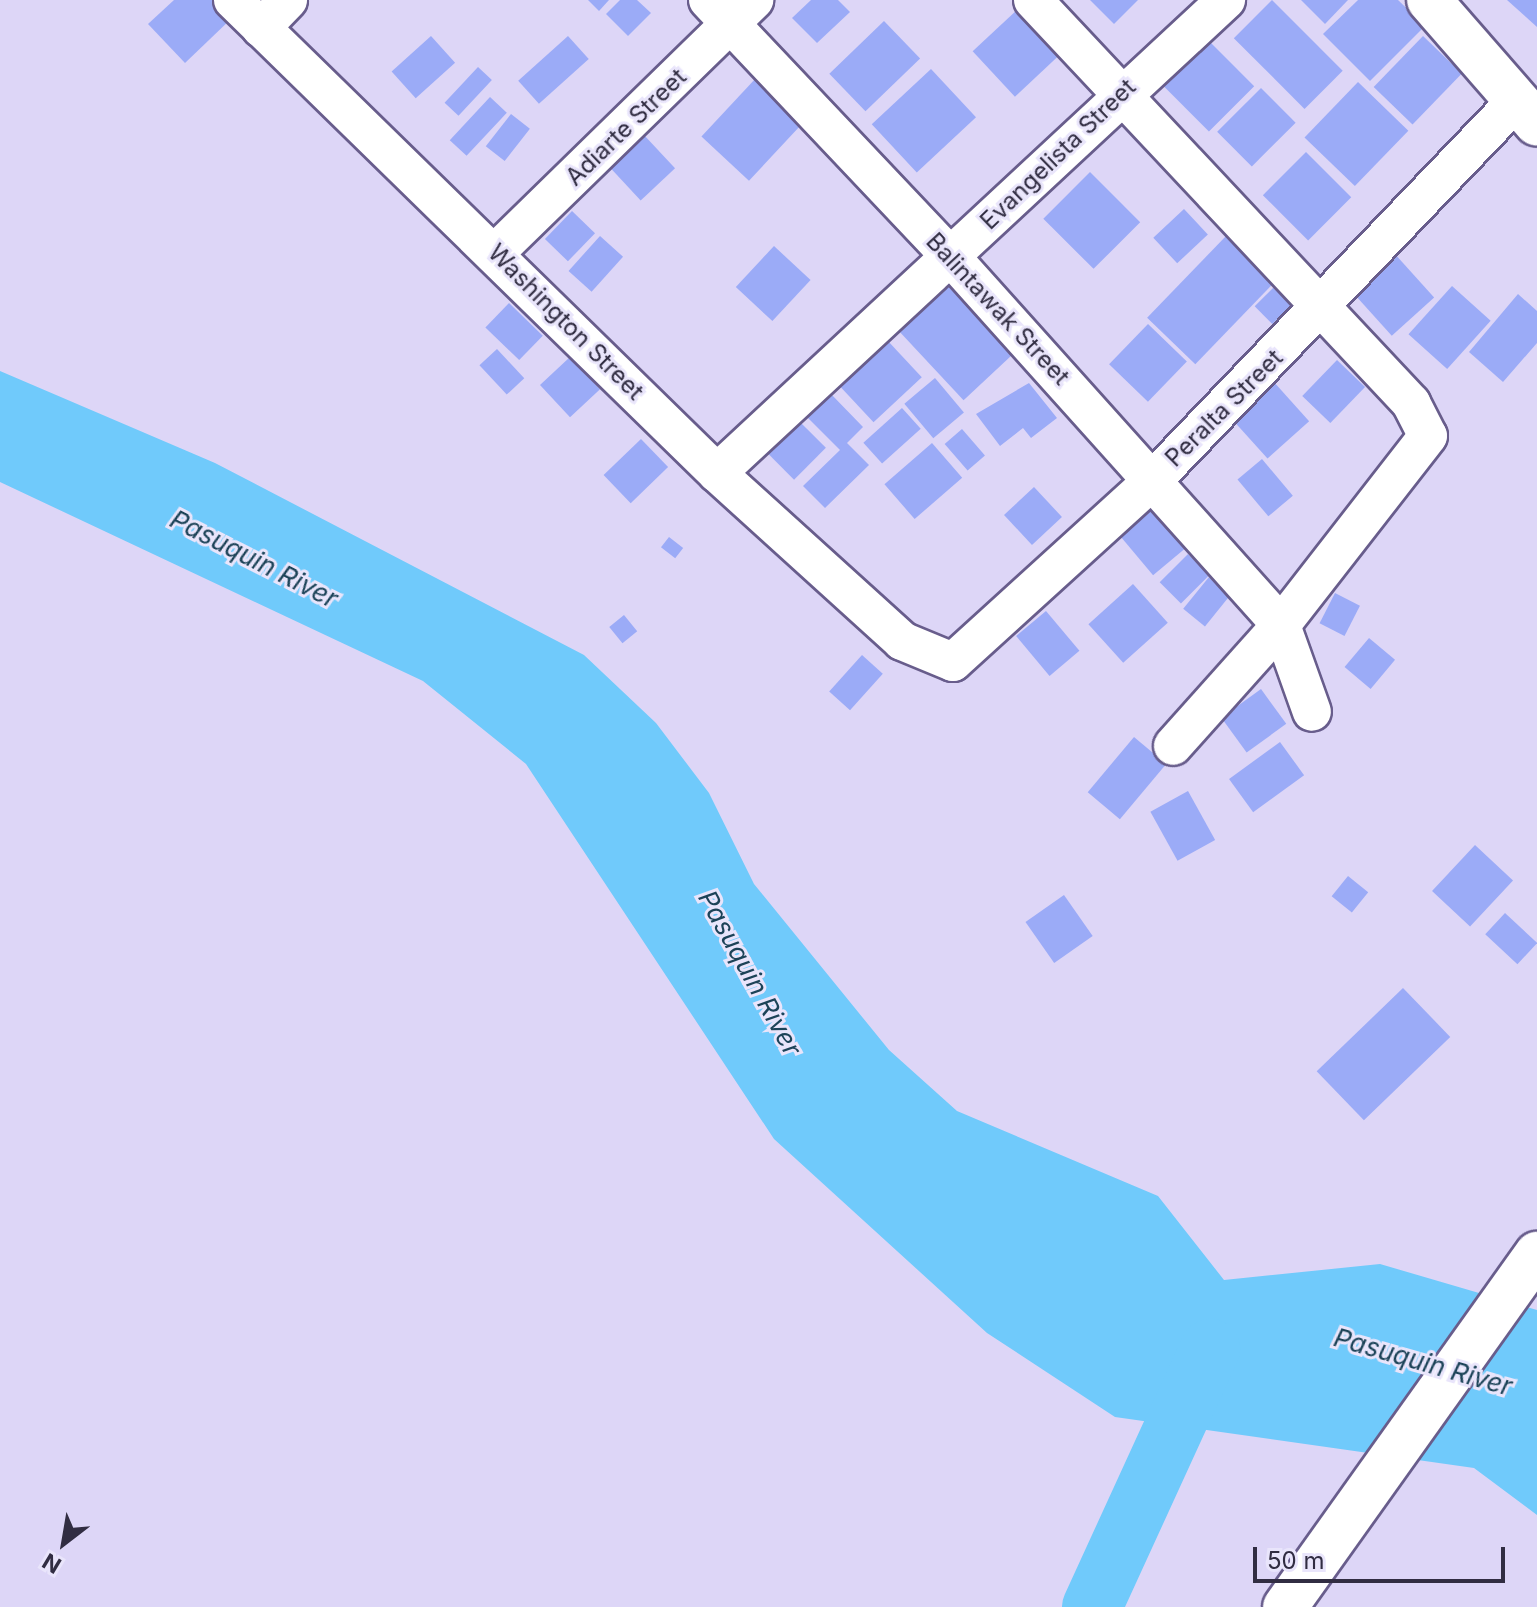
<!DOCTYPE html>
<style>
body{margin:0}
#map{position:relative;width:1537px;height:1607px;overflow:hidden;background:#ddd6f7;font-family:Inter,sans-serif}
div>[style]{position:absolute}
.water>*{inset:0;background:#70cafb}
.river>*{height:60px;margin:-30px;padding:0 30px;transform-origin:30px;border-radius:30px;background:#70cafb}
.building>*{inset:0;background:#9babf7;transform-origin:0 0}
.roads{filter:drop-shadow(2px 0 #685d8c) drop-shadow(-2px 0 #685d8c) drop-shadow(0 2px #685d8c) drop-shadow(0 -2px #685d8c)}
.minor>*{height:38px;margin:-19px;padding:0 19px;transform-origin:19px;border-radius:19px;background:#fff}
.major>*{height:44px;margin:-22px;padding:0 22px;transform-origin:22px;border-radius:22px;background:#fff}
.highway>*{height:44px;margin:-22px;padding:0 22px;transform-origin:22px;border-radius:22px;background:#fff}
span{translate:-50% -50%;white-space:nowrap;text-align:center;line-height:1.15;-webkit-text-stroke:6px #e9e5fb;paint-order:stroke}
.street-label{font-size:24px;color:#312d42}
.water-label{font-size:26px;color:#1c4358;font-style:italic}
.north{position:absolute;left:24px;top:1503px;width:80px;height:80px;-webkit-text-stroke:6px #e9e5fb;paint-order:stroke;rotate:211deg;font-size:22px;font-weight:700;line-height:32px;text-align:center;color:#312d42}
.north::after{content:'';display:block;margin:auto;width:28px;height:36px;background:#312d42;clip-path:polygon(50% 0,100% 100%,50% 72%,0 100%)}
.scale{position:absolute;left:1253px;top:1547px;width:252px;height:36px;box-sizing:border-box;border:4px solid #312d42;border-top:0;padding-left:10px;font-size:24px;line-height:28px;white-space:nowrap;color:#312d42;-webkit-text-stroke:6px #e9e5fb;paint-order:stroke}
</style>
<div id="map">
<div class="water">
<div style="clip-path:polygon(0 371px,215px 463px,584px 655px,656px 723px,709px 793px,754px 884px,889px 1050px,957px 1111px,1158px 1196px,1224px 1280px,1380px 1264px,1537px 1310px,1537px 1515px,1474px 1468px,1115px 1417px,987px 1333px,774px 1139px,526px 764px,423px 681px,0 482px)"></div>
</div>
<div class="river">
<div style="left:1092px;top:1607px;width:284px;rotate:-65.4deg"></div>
</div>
<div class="building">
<div style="clip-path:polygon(174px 0,217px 0,233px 17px,185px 63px,148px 24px)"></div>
<div style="clip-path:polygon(588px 0,609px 0,599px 11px)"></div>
<div style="clip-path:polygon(620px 0,637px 0,651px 13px,628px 36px,606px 14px)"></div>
<div style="clip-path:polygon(811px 0,838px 0,850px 12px,817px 43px,792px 18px)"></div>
<div style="clip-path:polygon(1090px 0,1138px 0,1114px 24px)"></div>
<div style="left:1272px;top:0;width:100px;height:54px;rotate:45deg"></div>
<div style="clip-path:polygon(1301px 0,1348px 0,1325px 24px)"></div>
<div style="clip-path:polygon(1358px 0,1398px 0,1425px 26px,1370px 81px,1323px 34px)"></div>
<div style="clip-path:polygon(1507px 0,1537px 0,1537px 27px)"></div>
<div style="left:1018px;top:9px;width:62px;height:62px;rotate:47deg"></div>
<div style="left:884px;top:21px;width:52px;height:76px;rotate:46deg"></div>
<div style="left:431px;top:36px;width:36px;height:53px;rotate:48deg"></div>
<div style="left:568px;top:36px;width:31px;height:67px;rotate:48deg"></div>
<div style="left:1204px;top:36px;width:71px;height:64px;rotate:45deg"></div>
<div style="left:1423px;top:36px;width:54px;height:71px;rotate:44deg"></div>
<div style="left:478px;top:67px;width:19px;height:49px;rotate:43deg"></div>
<div style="left:931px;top:69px;width:66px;height:81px;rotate:47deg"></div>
<div style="left:756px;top:78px;width:65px;height:80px;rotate:43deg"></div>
<div style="left:1358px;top:82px;width:70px;height:77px;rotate:44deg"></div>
<div style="left:1261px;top:88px;width:49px;height:62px;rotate:45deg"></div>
<div style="left:490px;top:97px;width:23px;height:59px;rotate:43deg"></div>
<div style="left:511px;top:114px;width:24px;height:41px;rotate:38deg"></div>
<div style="left:643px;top:134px;width:47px;height:47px;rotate:47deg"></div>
<div style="left:1306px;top:152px;width:64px;height:61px;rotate:45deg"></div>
<div style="left:1090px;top:172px;width:71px;height:66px;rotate:45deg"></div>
<div style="left:1184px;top:209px;width:35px;height:42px;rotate:47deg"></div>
<div style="left:572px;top:211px;width:32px;height:39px;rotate:44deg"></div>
<div style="left:1227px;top:235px;width:67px;height:115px;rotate:44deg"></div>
<div style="left:600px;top:236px;width:31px;height:47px;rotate:42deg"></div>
<div style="left:774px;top:246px;width:50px;height:56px;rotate:43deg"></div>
<div style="left:1394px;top:253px;width:60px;height:57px;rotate:48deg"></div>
<div style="left:943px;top:280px;width:102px;height:67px;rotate:47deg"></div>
<div style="left:1278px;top:283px;width:25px;height:33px;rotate:45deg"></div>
<div style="left:1452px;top:286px;width:52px;height:65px;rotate:42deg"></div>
<div style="clip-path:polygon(1518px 294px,1537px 311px,1537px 343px,1503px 382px,1469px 352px)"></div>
<div style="left:509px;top:303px;width:47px;height:34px;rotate:44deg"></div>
<div style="left:1148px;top:324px;width:54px;height:56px;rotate:44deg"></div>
<div style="left:887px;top:340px;width:51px;height:66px;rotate:47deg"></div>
<div style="left:497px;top:349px;width:40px;height:24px;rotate:47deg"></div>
<div style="left:570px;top:357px;width:44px;height:41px;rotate:47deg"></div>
<div style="left:1337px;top:360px;width:39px;height:50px;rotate:44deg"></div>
<div style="left:935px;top:378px;width:45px;height:40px;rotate:50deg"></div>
<div style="left:1273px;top:381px;width:54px;height:56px;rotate:48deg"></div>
<div style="clip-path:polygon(1029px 383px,1057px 418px,1031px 438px,1023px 428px,1000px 446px,976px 414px)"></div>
<div style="clip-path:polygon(830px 393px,863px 427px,847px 443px,869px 465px,825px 508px,803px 486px,840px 450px,806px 416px)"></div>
<div style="left:902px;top:408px;width:28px;height:52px;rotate:48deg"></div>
<div style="left:799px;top:421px;width:38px;height:45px;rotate:45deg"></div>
<div style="left:962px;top:429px;width:35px;height:23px;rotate:49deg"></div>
<div style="left:641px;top:439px;width:39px;height:52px;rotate:46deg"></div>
<div style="left:932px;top:443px;width:46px;height:63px;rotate:49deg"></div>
<div style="left:1262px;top:459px;width:48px;height:32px;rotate:50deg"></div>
<div style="left:1034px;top:487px;width:41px;height:41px;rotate:47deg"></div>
<div style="left:1150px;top:497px;width:62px;height:48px;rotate:50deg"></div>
<div style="left:669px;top:537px;width:18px;height:13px;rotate:38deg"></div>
<div style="left:1188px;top:554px;width:30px;height:40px;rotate:45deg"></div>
<div style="left:1209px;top:577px;width:28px;height:41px;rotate:39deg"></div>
<div style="left:1133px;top:584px;width:52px;height:60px;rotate:48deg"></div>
<div style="left:1335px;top:593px;width:28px;height:34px;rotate:27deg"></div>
<div style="left:1046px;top:611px;width:52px;height:39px;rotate:50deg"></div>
<div style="left:624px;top:615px;width:21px;height:19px;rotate:51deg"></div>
<div style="left:1369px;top:638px;width:34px;height:38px;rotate:40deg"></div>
<div style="left:862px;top:655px;width:28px;height:49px;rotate:42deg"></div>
<div style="left:1261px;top:689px;width:43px;height:49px;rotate:54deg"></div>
<div style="left:1134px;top:737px;width:42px;height:72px;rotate:40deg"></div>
<div style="left:1280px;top:742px;width:41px;height:63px;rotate:54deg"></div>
<div style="left:1188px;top:791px;width:56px;height:43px;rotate:61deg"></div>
<div style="left:1475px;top:845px;width:52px;height:63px;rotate:43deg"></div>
<div style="left:1348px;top:876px;width:26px;height:26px;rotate:39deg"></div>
<div style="left:1064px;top:895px;width:50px;height:47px;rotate:55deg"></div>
<div style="left:1505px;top:913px;width:44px;height:29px;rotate:43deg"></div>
<div style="left:1403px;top:988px;width:68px;height:120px;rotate:46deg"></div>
</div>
<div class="roads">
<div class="minor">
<div style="left:233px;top:0;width:677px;rotate:44.34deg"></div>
<div style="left:717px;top:473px;width:250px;rotate:42.2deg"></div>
<div style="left:902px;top:641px;width:55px;rotate:22.4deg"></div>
<div style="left:953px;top:662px;width:272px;rotate:-42.3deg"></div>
<div style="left:1154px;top:479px;width:526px;rotate:-46.23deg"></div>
<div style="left:708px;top:0;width:354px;rotate:46.6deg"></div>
<div style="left:951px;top:257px;width:494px;rotate:48.1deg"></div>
<div style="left:1281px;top:625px;width:92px;rotate:70.4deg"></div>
<div style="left:1033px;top:0;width:553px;rotate:46.83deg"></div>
<div style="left:1411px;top:403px;width:37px;rotate:63deg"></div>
<div style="left:1428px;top:436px;width:239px;rotate:127.9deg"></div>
<div style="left:1281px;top:625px;width:162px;rotate:131.8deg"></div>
<div style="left:261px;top:28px;width:39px;rotate:-46deg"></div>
<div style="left:496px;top:252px;width:361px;rotate:-44.3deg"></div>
<div style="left:717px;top:473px;width:695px;rotate:-42.9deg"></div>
</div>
<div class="major">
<div style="left:1429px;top:0;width:164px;rotate:48.9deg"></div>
</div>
<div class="highway">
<div style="left:1285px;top:1607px;width:434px;rotate:-54.5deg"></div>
</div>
</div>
<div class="street-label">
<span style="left:626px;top:127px;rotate:-44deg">Adiarte Street</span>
<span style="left:1058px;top:154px;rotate:-44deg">Evangelista Street</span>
<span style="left:998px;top:309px;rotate:47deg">Balintawak Street</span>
<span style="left:566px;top:322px;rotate:45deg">Washington Street</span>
<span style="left:1224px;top:408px;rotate:-45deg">Peralta Street</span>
</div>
<div class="water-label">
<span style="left:254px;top:559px;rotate:27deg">Pasuquin River</span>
<span style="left:750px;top:973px;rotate:61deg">Pasuquin River</span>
<span style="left:1423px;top:1362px;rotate:16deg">Pasuquin River</span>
</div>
<div class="north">N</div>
<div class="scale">50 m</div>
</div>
